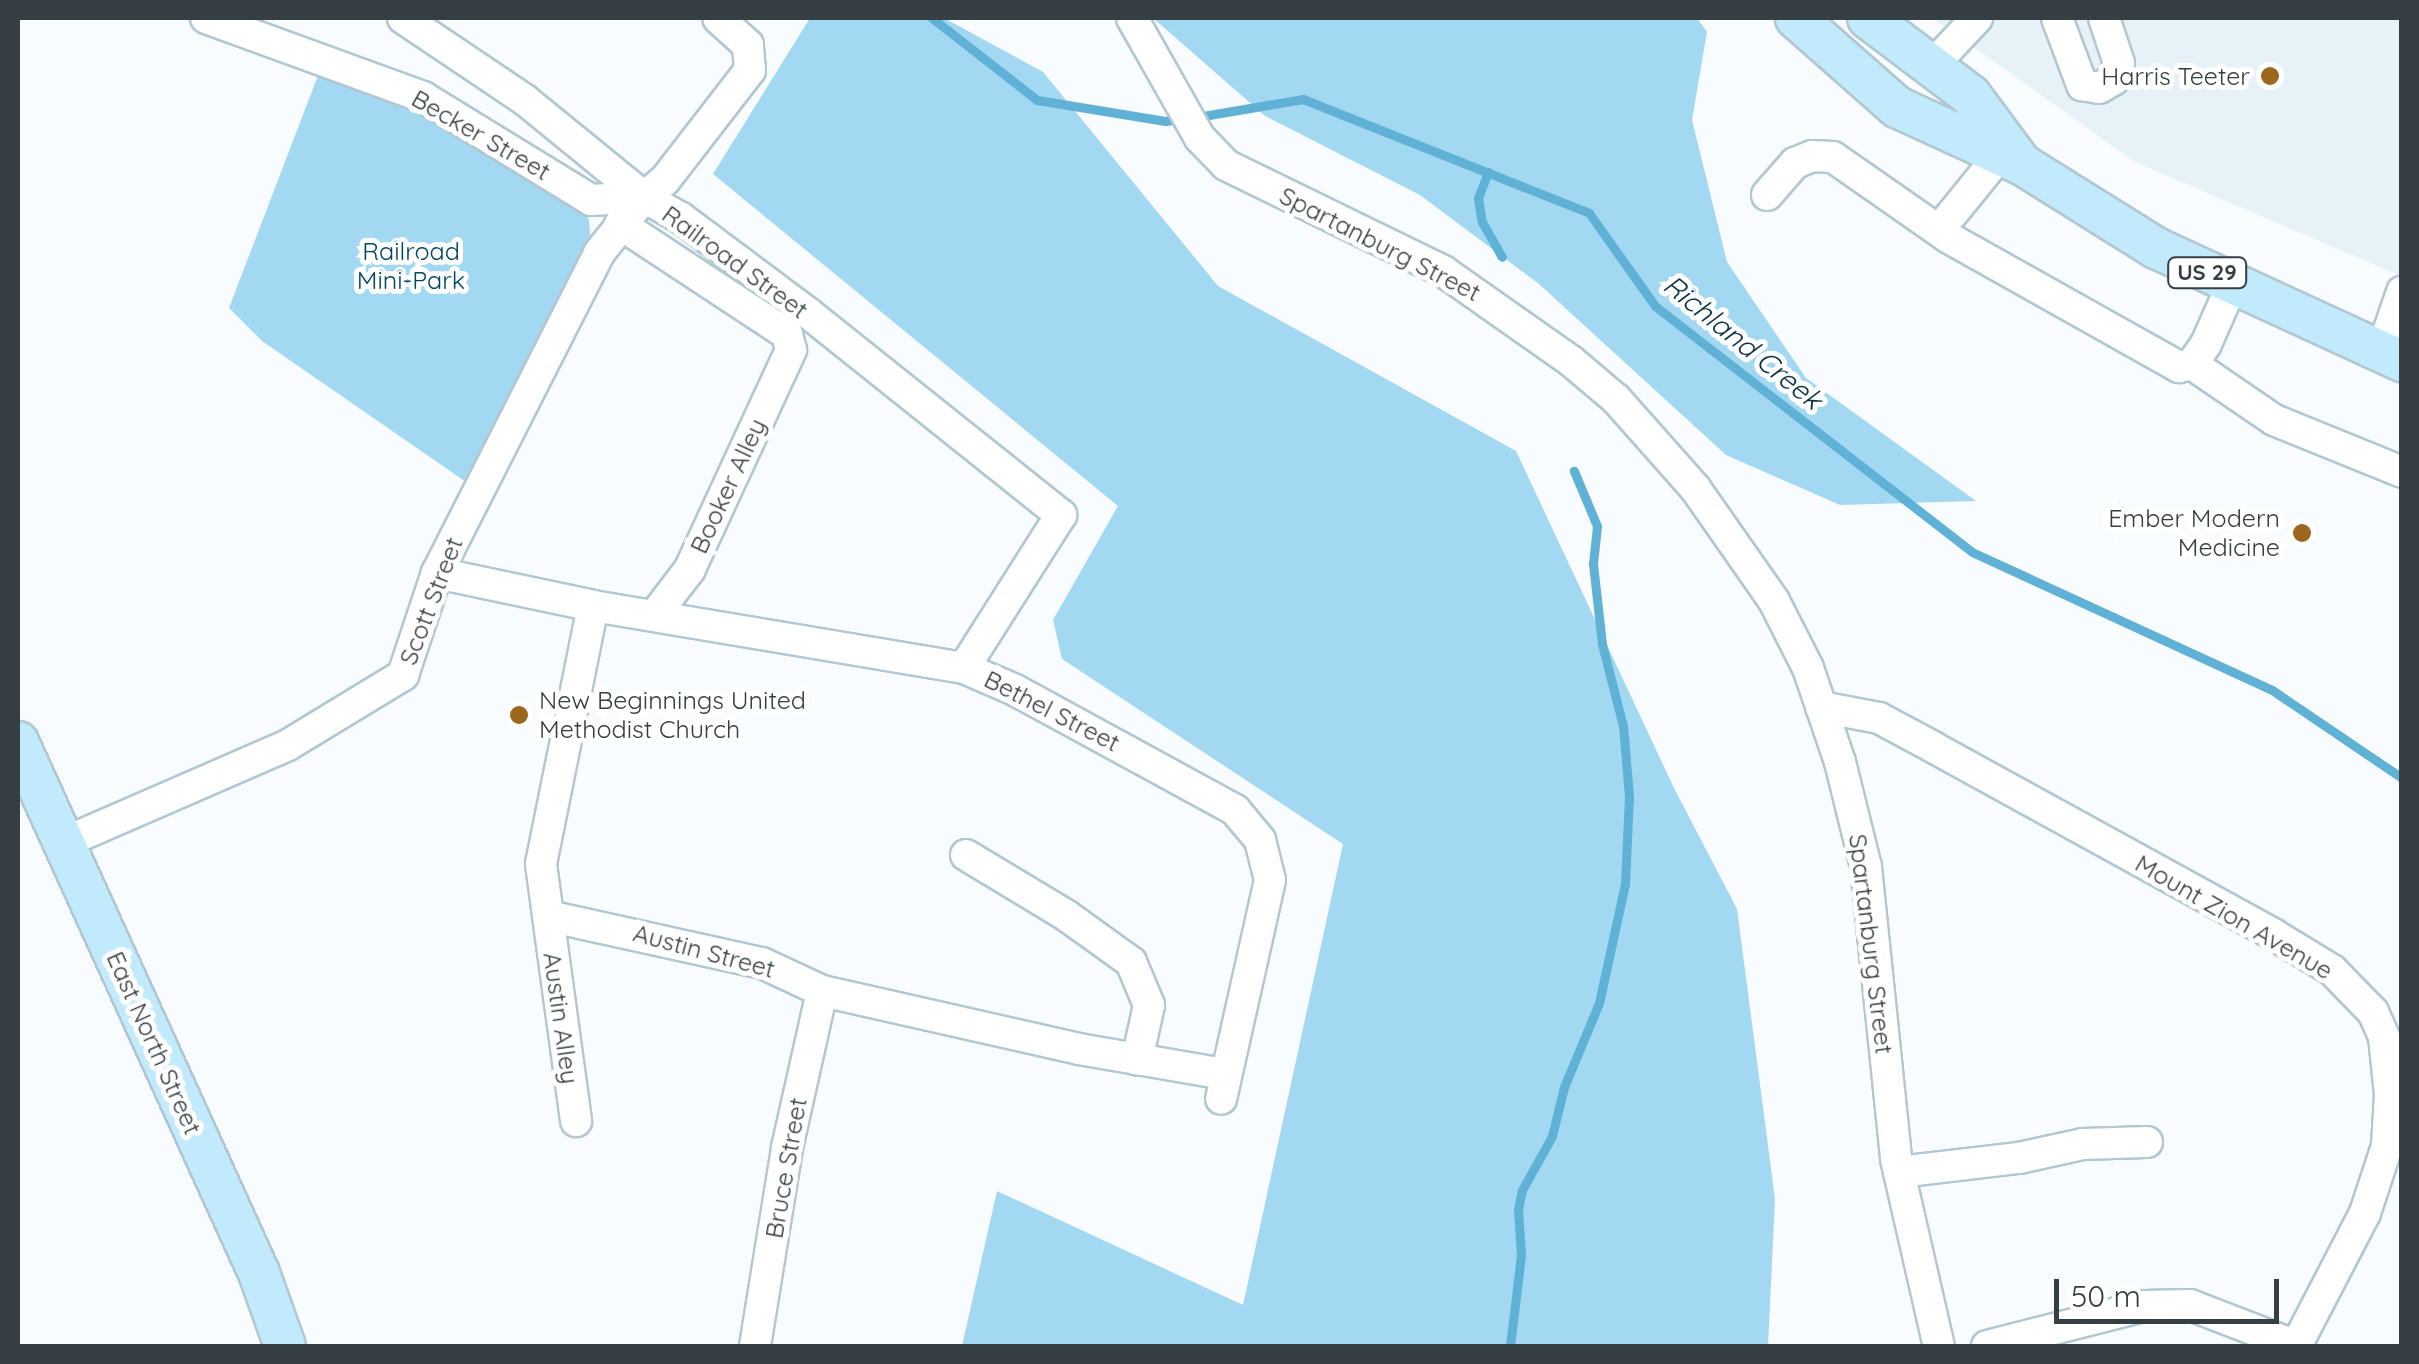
<!DOCTYPE html>
<style>
body{margin:0}
#map{position:relative;width:2419px;height:1364px;overflow:hidden;background:#f8fcfe;font-family:Quicksand,sans-serif}
div>[style]{position:absolute}
.built>*{inset:0;background:#e6f2f8}
.green>*{inset:0;background:#a2d8f2}
.stream>*{height:9px;margin:-4.5px;padding:0 4.5px;transform-origin:4.5px;border-radius:4.5px;background:#60b1d6}
.roads{filter:drop-shadow(2px 0 #b1c7d1) drop-shadow(-2px 0 #b1c7d1) drop-shadow(0 2px #b1c7d1) drop-shadow(0 -2px #b1c7d1)}
.minor>*{height:30px;margin:-15px;padding:0 15px;transform-origin:15px;border-radius:15px;background:#fff}
.major>*{height:40px;margin:-20px;padding:0 20px;transform-origin:20px;border-radius:20px;background:#c2eafd}
.dots>*{width:28px;height:28px;translate:-50% -50%;box-sizing:border-box;border:5px solid #fff;border-radius:50%}
span{translate:-50% -50%;white-space:nowrap;text-align:center;line-height:1.15;-webkit-text-stroke:10px #fff;paint-order:stroke}
.shield-label span{padding:2px 8px;background:#fff;border:2px solid;border-radius:8px;-webkit-text-stroke-width:0}
.shield-label{font-size:22px;color:#353e43;font-weight:700}
.poi-label{font-size:25px;color:#353e43}
.right{translate:-100% -50%;text-align:right}
.left{translate:0 -50%;text-align:left}
.street-label{font-size:25px;color:#353e43}
.park-label{font-size:25px;color:#004861}
.water-label{font-size:28px;color:#0d3343;font-style:italic}
.frame{position:absolute;inset:0;border:20px solid #353e43;pointer-events:none}
.scale{position:absolute;left:2054px;top:1279px;width:225px;height:45px;box-sizing:border-box;border:5px solid #353e43;border-top:0;padding-left:12px;font-size:30px;line-height:35px;white-space:nowrap;color:#353e43;-webkit-text-stroke:8px #fff;paint-order:stroke}
</style>
<div id="map">
<div class="built">
<div style="clip-path:polygon(1933px 18px,2401px 18px,2401px 276px,2135px 162px)"></div>
</div>
<div class="green">
<div style="clip-path:polygon(810px 18px,944px 18px,1043px 72px,1218px 286px,1516px 451px,1674px 788px,1737px 909px,1775px 1199px,1768px 1346px,962px 1346px,997px 1191px,1243px 1305px,1343px 844px,1062px 659px,1053px 620px,1118px 506px,713px 174px)"></div>
<div style="clip-path:polygon(1153px 18px,1697px 18px,1707px 32px,1692px 120px,1727px 262px,1806px 378px,1976px 501px,1840px 505px,1726px 455px,1539px 284px,1420px 195px,1265px 116px)"></div>
<div style="clip-path:polygon(322px 65px,453px 122px,582px 207px,589px 220px,590px 235px,578px 263px,469px 484px,262px 341px,229px 308px)"></div>
</div>
<div class="stream">
<div style="left:932px;top:18px;width:133px;rotate:38deg"></div>
<div style="left:1037px;top:100px;width:130px;rotate:9.3deg"></div>
<div style="left:1165px;top:121px;width:17px;rotate:-7deg"></div>
<div style="left:1197px;top:117px;width:108px;rotate:-9.6deg"></div>
<div style="left:1303px;top:99px;width:308px;rotate:21.7deg"></div>
<div style="left:1589px;top:213px;width:114px;rotate:54.6deg"></div>
<div style="left:1655px;top:306px;width:401px;rotate:37.8deg"></div>
<div style="left:1972px;top:552px;width:330px;rotate:24.7deg"></div>
<div style="left:2272px;top:690px;width:157px;rotate:34.1deg"></div>
<div style="left:1488px;top:172px;width:28px;rotate:111deg"></div>
<div style="left:1478px;top:198px;width:24px;rotate:81deg"></div>
<div style="left:1482px;top:222px;width:40px;rotate:60.3deg"></div>
<div style="left:1510px;top:1346px;width:92px;rotate:-83.1deg"></div>
<div style="left:1521px;top:1255px;width:45px;rotate:-93.8deg"></div>
<div style="left:1518px;top:1210px;width:20px;rotate:-79deg"></div>
<div style="left:1522px;top:1190px;width:62px;rotate:-60.9deg"></div>
<div style="left:1552px;top:1136px;width:50px;rotate:-76.2deg"></div>
<div style="left:1564px;top:1087px;width:91px;rotate:-67.4deg"></div>
<div style="left:1599px;top:1003px;width:122px;rotate:-77.7deg"></div>
<div style="left:1625px;top:884px;width:88px;rotate:-87.4deg"></div>
<div style="left:1629px;top:796px;width:70px;rotate:-94.9deg"></div>
<div style="left:1623px;top:726px;width:85px;rotate:-104.4deg"></div>
<div style="left:1602px;top:644px;width:81px;rotate:-96.4deg"></div>
<div style="left:1593px;top:564px;width:38px;rotate:-84deg"></div>
<div style="left:1597px;top:526px;width:60px;rotate:-112.7deg"></div>
</div>
<div class="roads">
<div class="minor">
<div style="left:206px;top:18px;width:231px;rotate:20deg"></div>
<div style="left:423px;top:97px;width:197px;rotate:31.5deg"></div>
<div style="left:591px;top:200px;width:53px;rotate:-3.2deg"></div>
<div style="left:403px;top:18px;width:147px;rotate:33.9deg"></div>
<div style="left:525px;top:100px;width:154px;rotate:39.2deg"></div>
<div style="left:644px;top:197px;width:43px;rotate:29.6deg"></div>
<div style="left:681px;top:218px;width:159px;rotate:36.8deg"></div>
<div style="left:808px;top:313px;width:324px;rotate:38.6deg"></div>
<div style="left:1061px;top:515px;width:181px;rotate:122.4deg"></div>
<div style="left:1132px;top:18px;width:138px;rotate:60.5deg"></div>
<div style="left:1200px;top:138px;width:37px;rotate:46deg"></div>
<div style="left:1226px;top:165px;width:242px;rotate:26deg"></div>
<div style="left:1443px;top:271px;width:156px;rotate:35.1deg"></div>
<div style="left:1571px;top:361px;width:59px;rotate:40.2deg"></div>
<div style="left:1616px;top:399px;width:119px;rotate:48.4deg"></div>
<div style="left:1695px;top:488px;width:138px;rotate:55deg"></div>
<div style="left:1774px;top:601px;width:75px;rotate:63.1deg"></div>
<div style="left:1808px;top:668px;width:99px;rotate:71.2deg"></div>
<div style="left:1840px;top:762px;width:108px;rotate:76.1deg"></div>
<div style="left:1866px;top:867px;width:294px;rotate:84.1deg"></div>
<div style="left:1896px;top:1159px;width:192px;rotate:77.1deg"></div>
<div style="left:2057px;top:18px;width:72px;rotate:69.5deg"></div>
<div style="left:2082px;top:85px;width:17px;rotate:10deg"></div>
<div style="left:2099px;top:88px;width:16px;rotate:-30deg"></div>
<div style="left:2113px;top:80px;width:18px;rotate:-71deg"></div>
<div style="left:2119px;top:63px;width:47px;rotate:-108.4deg"></div>
<div style="left:1932px;top:66px;width:66px;rotate:-46.8deg"></div>
<div style="left:1767px;top:195px;width:43px;rotate:-48.8deg"></div>
<div style="left:1795px;top:163px;width:18px;rotate:-22deg"></div>
<div style="left:1812px;top:156px;width:21px;rotate:3deg"></div>
<div style="left:1833px;top:157px;width:141px;rotate:34.9deg"></div>
<div style="left:1949px;top:238px;width:264px;rotate:29.3deg"></div>
<div style="left:2179px;top:367px;width:13px;rotate:-13deg"></div>
<div style="left:2192px;top:364px;width:24px;rotate:-55deg"></div>
<div style="left:2206px;top:344px;width:64px;rotate:-66.2deg"></div>
<div style="left:620px;top:224px;width:200px;rotate:33.4deg"></div>
<div style="left:787px;top:334px;width:16px;rotate:76deg"></div>
<div style="left:791px;top:350px;width:241px;rotate:114.8deg"></div>
<div style="left:690px;top:569px;width:59px;rotate:127.5deg"></div>
<div style="left:1939px;top:230px;width:109px;rotate:-50.9deg"></div>
<div style="left:2381px;top:353px;width:65px;rotate:-71deg"></div>
<div style="left:2192px;top:364px;width:99px;rotate:34.3deg"></div>
<div style="left:2274px;top:420px;width:138px;rotate:22.1deg"></div>
<div style="left:437px;top:573px;width:159px;rotate:11.9deg"></div>
<div style="left:593px;top:606px;width:376px;rotate:9.5deg"></div>
<div style="left:964px;top:668px;width:56px;rotate:23.3deg"></div>
<div style="left:1015px;top:690px;width:251px;rotate:28.6deg"></div>
<div style="left:1235px;top:810px;width:39px;rotate:50deg"></div>
<div style="left:1260px;top:840px;width:41px;rotate:76deg"></div>
<div style="left:1270px;top:880px;width:224px;rotate:102.6deg"></div>
<div style="left:593px;top:606px;width:263px;rotate:101.4deg"></div>
<div style="left:541px;top:864px;width:52px;rotate:82.3deg"></div>
<div style="left:548px;top:916px;width:219px;rotate:12.4deg"></div>
<div style="left:762px;top:963px;width:66px;rotate:25deg"></div>
<div style="left:822px;top:991px;width:263px;rotate:12.7deg"></div>
<div style="left:1079px;top:1049px;width:147px;rotate:9.8deg"></div>
<div style="left:1821px;top:707px;width:59px;rotate:10.7deg"></div>
<div style="left:1879px;top:718px;width:61px;rotate:28.2deg"></div>
<div style="left:1933px;top:747px;width:388px;rotate:28.8deg"></div>
<div style="left:2273px;top:934px;width:69px;rotate:31.4deg"></div>
<div style="left:2332px;top:970px;width:59px;rotate:45.7deg"></div>
<div style="left:2373px;top:1012px;width:27px;rotate:66deg"></div>
<div style="left:2384px;top:1037px;width:58px;rotate:84.1deg"></div>
<div style="left:2390px;top:1095px;width:51px;rotate:93.4deg"></div>
<div style="left:2387px;top:1146px;width:71px;rotate:108.2deg"></div>
<div style="left:2365px;top:1213px;width:150px;rotate:117.4deg"></div>
<div style="left:63px;top:843px;width:245px;rotate:-23.5deg"></div>
<div style="left:288px;top:745px;width:135px;rotate:-31.3deg"></div>
<div style="left:403px;top:675px;width:108px;rotate:-71.6deg"></div>
<div style="left:437px;top:573px;width:359px;rotate:-63.1deg"></div>
<div style="left:599px;top:253px;width:72px;rotate:-51.2deg"></div>
<div style="left:644px;top:197px;width:27px;rotate:-39deg"></div>
<div style="left:665px;top:180px;width:139px;rotate:-52.3deg"></div>
<div style="left:750px;top:70px;width:25px;rotate:-95deg"></div>
<div style="left:748px;top:45px;width:40px;rotate:-138deg"></div>
<div style="left:966px;top:855px;width:118px;rotate:31.1deg"></div>
<div style="left:1067px;top:916px;width:79px;rotate:35.7deg"></div>
<div style="left:1131px;top:962px;width:47px;rotate:67.3deg"></div>
<div style="left:1149px;top:1005px;width:56px;rotate:102.3deg"></div>
<div style="left:548px;top:916px;width:207px;rotate:82.2deg"></div>
<div style="left:1899px;top:1172px;width:121px;rotate:-6.7deg"></div>
<div style="left:2019px;top:1158px;width:66px;rotate:-12.3deg"></div>
<div style="left:2083px;top:1144px;width:64px;rotate:-1.8deg"></div>
<div style="left:755px;top:1346px;width:201px;rotate:-80.8deg"></div>
<div style="left:787px;top:1148px;width:161px;rotate:-77.4deg"></div>
<div style="left:1987px;top:1346px;width:162px;rotate:-14.3deg"></div>
<div style="left:2144px;top:1306px;width:46px;rotate:-1.2deg"></div>
<div style="left:2190px;top:1305px;width:114px;rotate:21.1deg"></div>
</div>
<div class="major">
<div style="left:1796px;top:18px;width:135px;rotate:41.4deg"></div>
<div style="left:1897px;top:107px;width:139px;rotate:24.7deg"></div>
<div style="left:2023px;top:165px;width:157px;rotate:32deg"></div>
<div style="left:2156px;top:248px;width:271px;rotate:24.7deg"></div>
<div style="left:1868px;top:18px;width:129px;rotate:37.1deg"></div>
<div style="left:1971px;top:96px;width:82px;rotate:53.4deg"></div>
<div style="left:18px;top:742px;width:583px;rotate:65.59deg"></div>
<div style="left:259px;top:1273px;width:77px;rotate:70.4deg"></div>
</div>
</div>
<div class="dots">
<div style="left:2270px;top:76px;background:#9c661f"></div>
<div style="left:2302px;top:533px;background:#9c661f"></div>
<div style="left:519px;top:715px;background:#9c661f"></div>
</div>
<div class="shield-label">
<span style="left:2207px;top:273px">US 29</span>
</div>
<div class="poi-label">
<span class="right" style="left:2250px;top:76px">Harris Teeter</span>
<span class="right" style="left:2280px;top:533px">Ember Modern<br>Medicine</span>
<span class="left" style="left:539px;top:715px">New Beginnings United<br>Methodist Church</span>
</div>
<div class="street-label">
<span style="left:481px;top:135px;rotate:30deg">Becker Street</span>
<span style="left:1380px;top:244px;rotate:27deg">Spartanburg Street</span>
<span style="left:735px;top:262px;rotate:36deg">Railroad Street</span>
<span style="left:728px;top:486px;rotate:-65deg">Booker Alley</span>
<span style="left:431px;top:601px;rotate:-69deg">Scott Street</span>
<span style="left:1052px;top:711px;rotate:27deg">Bethel Street</span>
<span style="left:2234px;top:917px;rotate:30deg">Mount Zion Avenue</span>
<span style="left:1871px;top:944px;rotate:83deg">Spartanburg Street</span>
<span style="left:704px;top:951px;rotate:15deg">Austin Street</span>
<span style="left:561px;top:1018px;rotate:82deg">Austin Alley</span>
<span style="left:154px;top:1043px;rotate:66deg">East North Street</span>
<span style="left:786px;top:1168px;rotate:-80deg">Bruce Street</span>
</div>
<div class="park-label">
<span style="left:411px;top:266px">Railroad<br>Mini-Park</span>
</div>
<div class="water-label">
<span style="left:1743px;top:342px;rotate:39deg">Richland Creek</span>
</div>
<div class="frame"></div>
<div class="scale">50 m</div>
</div>
